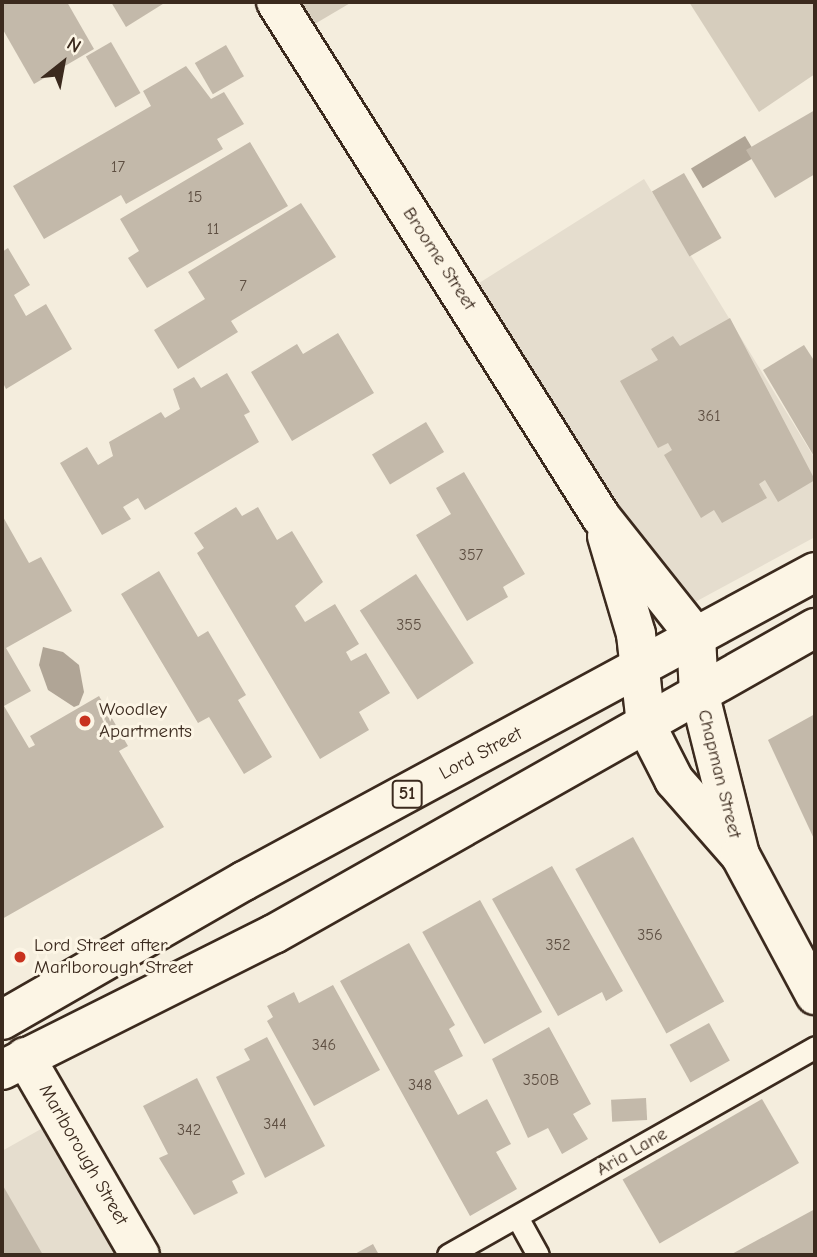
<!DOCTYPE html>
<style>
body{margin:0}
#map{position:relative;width:817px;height:1257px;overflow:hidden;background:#f4eddd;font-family:"Comic Neue",sans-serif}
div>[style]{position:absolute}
.built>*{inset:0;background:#e5ddce}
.green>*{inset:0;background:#d6cdbd}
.water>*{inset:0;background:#b0a596;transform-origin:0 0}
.building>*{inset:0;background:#c3b9aa;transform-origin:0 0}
.roads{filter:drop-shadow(2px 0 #3b2a1e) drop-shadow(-2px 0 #3b2a1e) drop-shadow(0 2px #3b2a1e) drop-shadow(0 -2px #3b2a1e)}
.service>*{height:21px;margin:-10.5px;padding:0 10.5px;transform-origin:10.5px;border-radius:10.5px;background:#fcf5e5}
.minor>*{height:38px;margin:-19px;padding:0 19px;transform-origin:19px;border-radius:19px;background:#fcf5e5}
.primary>*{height:38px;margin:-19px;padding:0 19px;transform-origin:19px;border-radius:19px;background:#fcf5e5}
.dots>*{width:19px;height:19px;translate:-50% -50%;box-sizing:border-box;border:4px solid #fcf5e5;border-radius:50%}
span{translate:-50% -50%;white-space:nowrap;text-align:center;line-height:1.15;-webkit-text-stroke:6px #fcf5e5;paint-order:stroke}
.number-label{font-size:16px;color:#5d4e41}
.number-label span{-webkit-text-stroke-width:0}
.shield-label span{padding:2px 5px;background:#fcf5e5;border:2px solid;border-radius:5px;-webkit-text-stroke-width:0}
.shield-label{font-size:18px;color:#3b2a1e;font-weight:700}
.street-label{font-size:19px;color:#3b2a1e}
.poi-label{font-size:19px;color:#3b2a1e}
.left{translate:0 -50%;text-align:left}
.frame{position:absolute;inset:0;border:4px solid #3b2a1e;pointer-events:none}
.north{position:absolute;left:28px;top:28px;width:70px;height:70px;-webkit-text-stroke:5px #fcf5e5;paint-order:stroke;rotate:31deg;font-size:19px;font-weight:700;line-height:28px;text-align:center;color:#3b2a1e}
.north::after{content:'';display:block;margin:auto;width:24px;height:32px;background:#3b2a1e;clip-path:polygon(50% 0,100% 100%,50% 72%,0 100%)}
</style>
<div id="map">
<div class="built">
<div style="clip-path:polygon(644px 179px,815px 459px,815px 537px,636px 634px,601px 517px,457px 297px)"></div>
<div style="clip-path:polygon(64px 1116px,140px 1255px,2px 1255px,2px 1151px)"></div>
</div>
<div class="green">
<div style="clip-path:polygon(276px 2px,352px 2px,296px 35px)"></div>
<div style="clip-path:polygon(689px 2px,815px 2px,815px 74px,759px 112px)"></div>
</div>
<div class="water">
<div style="left:745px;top:136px;width:23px;height:63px;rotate:59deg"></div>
<div style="clip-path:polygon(43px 647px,63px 652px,79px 665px,84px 692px,79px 705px,74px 707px,48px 690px,39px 665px)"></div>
</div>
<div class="building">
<div style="clip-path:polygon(2px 2px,67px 2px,94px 49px,34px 84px,2px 28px)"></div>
<div style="clip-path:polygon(111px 2px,166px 2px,126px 27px)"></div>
<div style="left:111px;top:42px;width:59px;height:29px;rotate:60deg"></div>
<div style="left:226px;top:45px;width:36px;height:36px;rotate:60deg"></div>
<div style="clip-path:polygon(186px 66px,211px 99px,224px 92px,244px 124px,217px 139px,223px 149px,126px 204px,121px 195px,44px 239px,13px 186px,151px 106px,143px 91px)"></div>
<div style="clip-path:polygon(815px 110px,815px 174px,775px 198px,746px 150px)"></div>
<div style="clip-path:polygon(250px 142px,288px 206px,147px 288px,128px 258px,139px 251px,120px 219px)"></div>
<div style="left:684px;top:173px;width:75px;height:37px;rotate:60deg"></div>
<div style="clip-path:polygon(301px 203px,336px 257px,231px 321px,238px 332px,178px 369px,154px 330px,205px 299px,188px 272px)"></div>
<div style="clip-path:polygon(8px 248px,30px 285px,14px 295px,26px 316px,46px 304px,72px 349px,6px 389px,2px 381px,2px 252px)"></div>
<div style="clip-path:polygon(730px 318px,815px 480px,778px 502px,765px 480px,759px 484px,767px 498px,722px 523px,714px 510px,701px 518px,664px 455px,672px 450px,668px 443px,658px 448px,620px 381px,658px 360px,651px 349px,673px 336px,680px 346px)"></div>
<div style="clip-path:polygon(338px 333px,374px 393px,292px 441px,251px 372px,297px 344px,303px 354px)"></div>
<div style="clip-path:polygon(804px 345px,815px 362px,815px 458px,763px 370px)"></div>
<div style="clip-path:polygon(227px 373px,250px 412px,244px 415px,259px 442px,145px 510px,138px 498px,123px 507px,131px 519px,102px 535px,60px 463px,87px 447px,98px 465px,113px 456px,109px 442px,161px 412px,165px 418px,180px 409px,173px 389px,194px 377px,201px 388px)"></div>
<div style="left:426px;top:422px;width:35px;height:63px;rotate:59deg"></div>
<div style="clip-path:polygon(464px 472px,525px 574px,503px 587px,508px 597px,467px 621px,416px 535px,451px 514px,436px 488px)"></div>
<div style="clip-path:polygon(236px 507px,242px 516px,258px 507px,277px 540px,292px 531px,323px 582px,295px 606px,305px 622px,335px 604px,359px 644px,346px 652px,351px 661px,366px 653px,390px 693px,359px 712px,369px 730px,320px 759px,197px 553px,204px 548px,194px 533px)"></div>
<div style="clip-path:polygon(2px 515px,29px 563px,41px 557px,72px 611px,6px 648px,31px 691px,4px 706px,29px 748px,35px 745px,30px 736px,99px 696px,128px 746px,119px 751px,164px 827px,2px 919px)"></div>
<div style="clip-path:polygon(159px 571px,198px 637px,208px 631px,246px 695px,238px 700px,272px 757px,244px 774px,209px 717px,198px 723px,121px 594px)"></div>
<div style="left:416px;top:574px;width:106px;height:67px;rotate:57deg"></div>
<div style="clip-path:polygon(815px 714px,815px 841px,768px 740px)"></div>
<div style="left:633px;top:837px;width:188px;height:66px;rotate:61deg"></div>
<div style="clip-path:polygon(552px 866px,623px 991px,606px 1001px,602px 992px,558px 1016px,492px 899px)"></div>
<div style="left:480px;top:900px;width:128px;height:66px;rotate:61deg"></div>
<div style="clip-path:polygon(409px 943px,455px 1025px,449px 1029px,463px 1056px,434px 1071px,458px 1115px,487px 1099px,511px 1144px,496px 1152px,517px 1189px,470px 1216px,340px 981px)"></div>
<div style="clip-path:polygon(333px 985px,380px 1070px,314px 1106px,267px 1021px,273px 1017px,267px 1006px,294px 992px,299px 1003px)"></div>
<div style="left:709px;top:1023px;width:43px;height:45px;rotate:61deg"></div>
<div style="clip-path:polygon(549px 1027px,591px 1104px,573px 1114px,588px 1139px,562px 1154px,548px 1128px,528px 1138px,492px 1059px)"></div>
<div style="clip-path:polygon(267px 1037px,325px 1146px,265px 1178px,216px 1077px,250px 1060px,244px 1049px)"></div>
<div style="clip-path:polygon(197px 1078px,245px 1174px,232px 1181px,238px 1193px,194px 1215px,159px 1158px,168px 1154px,143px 1106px)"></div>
<div style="left:646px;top:1098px;width:22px;height:35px;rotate:87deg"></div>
<div style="left:762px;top:1099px;width:74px;height:161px;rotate:60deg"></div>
<div style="clip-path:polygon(2px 1184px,43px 1255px,2px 1255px)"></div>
<div style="clip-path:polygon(815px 1209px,815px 1255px,730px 1255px)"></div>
<div style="clip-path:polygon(373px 1244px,379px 1255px,353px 1255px)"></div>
</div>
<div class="roads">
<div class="service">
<div style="left:517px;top:1217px;width:43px;rotate:61.1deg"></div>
<div style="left:448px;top:1255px;width:422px;rotate:-29.5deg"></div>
</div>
<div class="minor">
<div style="left:276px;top:2px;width:609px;rotate:57.75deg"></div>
<div style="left:601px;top:517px;width:153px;rotate:51.6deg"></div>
<div style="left:696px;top:637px;width:55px;rotate:86.9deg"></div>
<div style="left:699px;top:692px;width:168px;rotate:75.9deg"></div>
<div style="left:607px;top:536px;width:102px;rotate:73.5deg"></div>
<div style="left:636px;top:634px;width:92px;rotate:83.7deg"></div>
<div style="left:646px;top:725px;width:62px;rotate:63deg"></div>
<div style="left:674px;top:780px;width:100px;rotate:48.7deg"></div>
<div style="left:740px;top:855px;width:159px;rotate:61.8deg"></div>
<div style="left:25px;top:1057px;width:229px;rotate:59.9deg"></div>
</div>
<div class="primary">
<div style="left:2px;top:1020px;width:279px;rotate:-29.9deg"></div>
<div style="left:244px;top:881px;width:649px;rotate:-28.42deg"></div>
<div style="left:2px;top:1070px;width:304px;rotate:-26.6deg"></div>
<div style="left:274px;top:934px;width:622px;rotate:-29.49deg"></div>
</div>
</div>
<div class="dots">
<div style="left:85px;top:721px;background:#c8321e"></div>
<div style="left:20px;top:957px;background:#c8321e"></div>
</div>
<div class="number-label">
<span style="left:118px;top:167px">17</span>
<span style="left:195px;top:197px">15</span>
<span style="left:213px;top:229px">11</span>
<span style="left:243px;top:286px">7</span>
<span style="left:709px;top:416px">361</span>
<span style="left:471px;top:555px">357</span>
<span style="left:409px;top:625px">355</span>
<span style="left:650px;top:935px">356</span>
<span style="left:558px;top:945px">352</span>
<span style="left:324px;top:1045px">346</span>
<span style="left:541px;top:1080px">350B</span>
<span style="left:420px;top:1085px">348</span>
<span style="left:275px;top:1124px">344</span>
<span style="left:189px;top:1130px">342</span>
</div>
<div class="shield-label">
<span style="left:407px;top:794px">51</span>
</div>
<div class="street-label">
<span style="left:439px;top:259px;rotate:57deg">Broome Street</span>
<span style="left:481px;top:754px;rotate:-28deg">Lord Street</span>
<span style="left:719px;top:774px;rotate:76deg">Chapman Street</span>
<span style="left:632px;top:1152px;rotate:-30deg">Aria Lane</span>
<span style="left:83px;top:1155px;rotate:60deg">Marlborough Street</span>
</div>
<div class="poi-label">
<span class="left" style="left:99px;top:721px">Woodley<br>Apartments</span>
<span class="left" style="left:34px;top:957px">Lord Street after<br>Marlborough Street</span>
</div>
<div class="frame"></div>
<div class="north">N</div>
</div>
